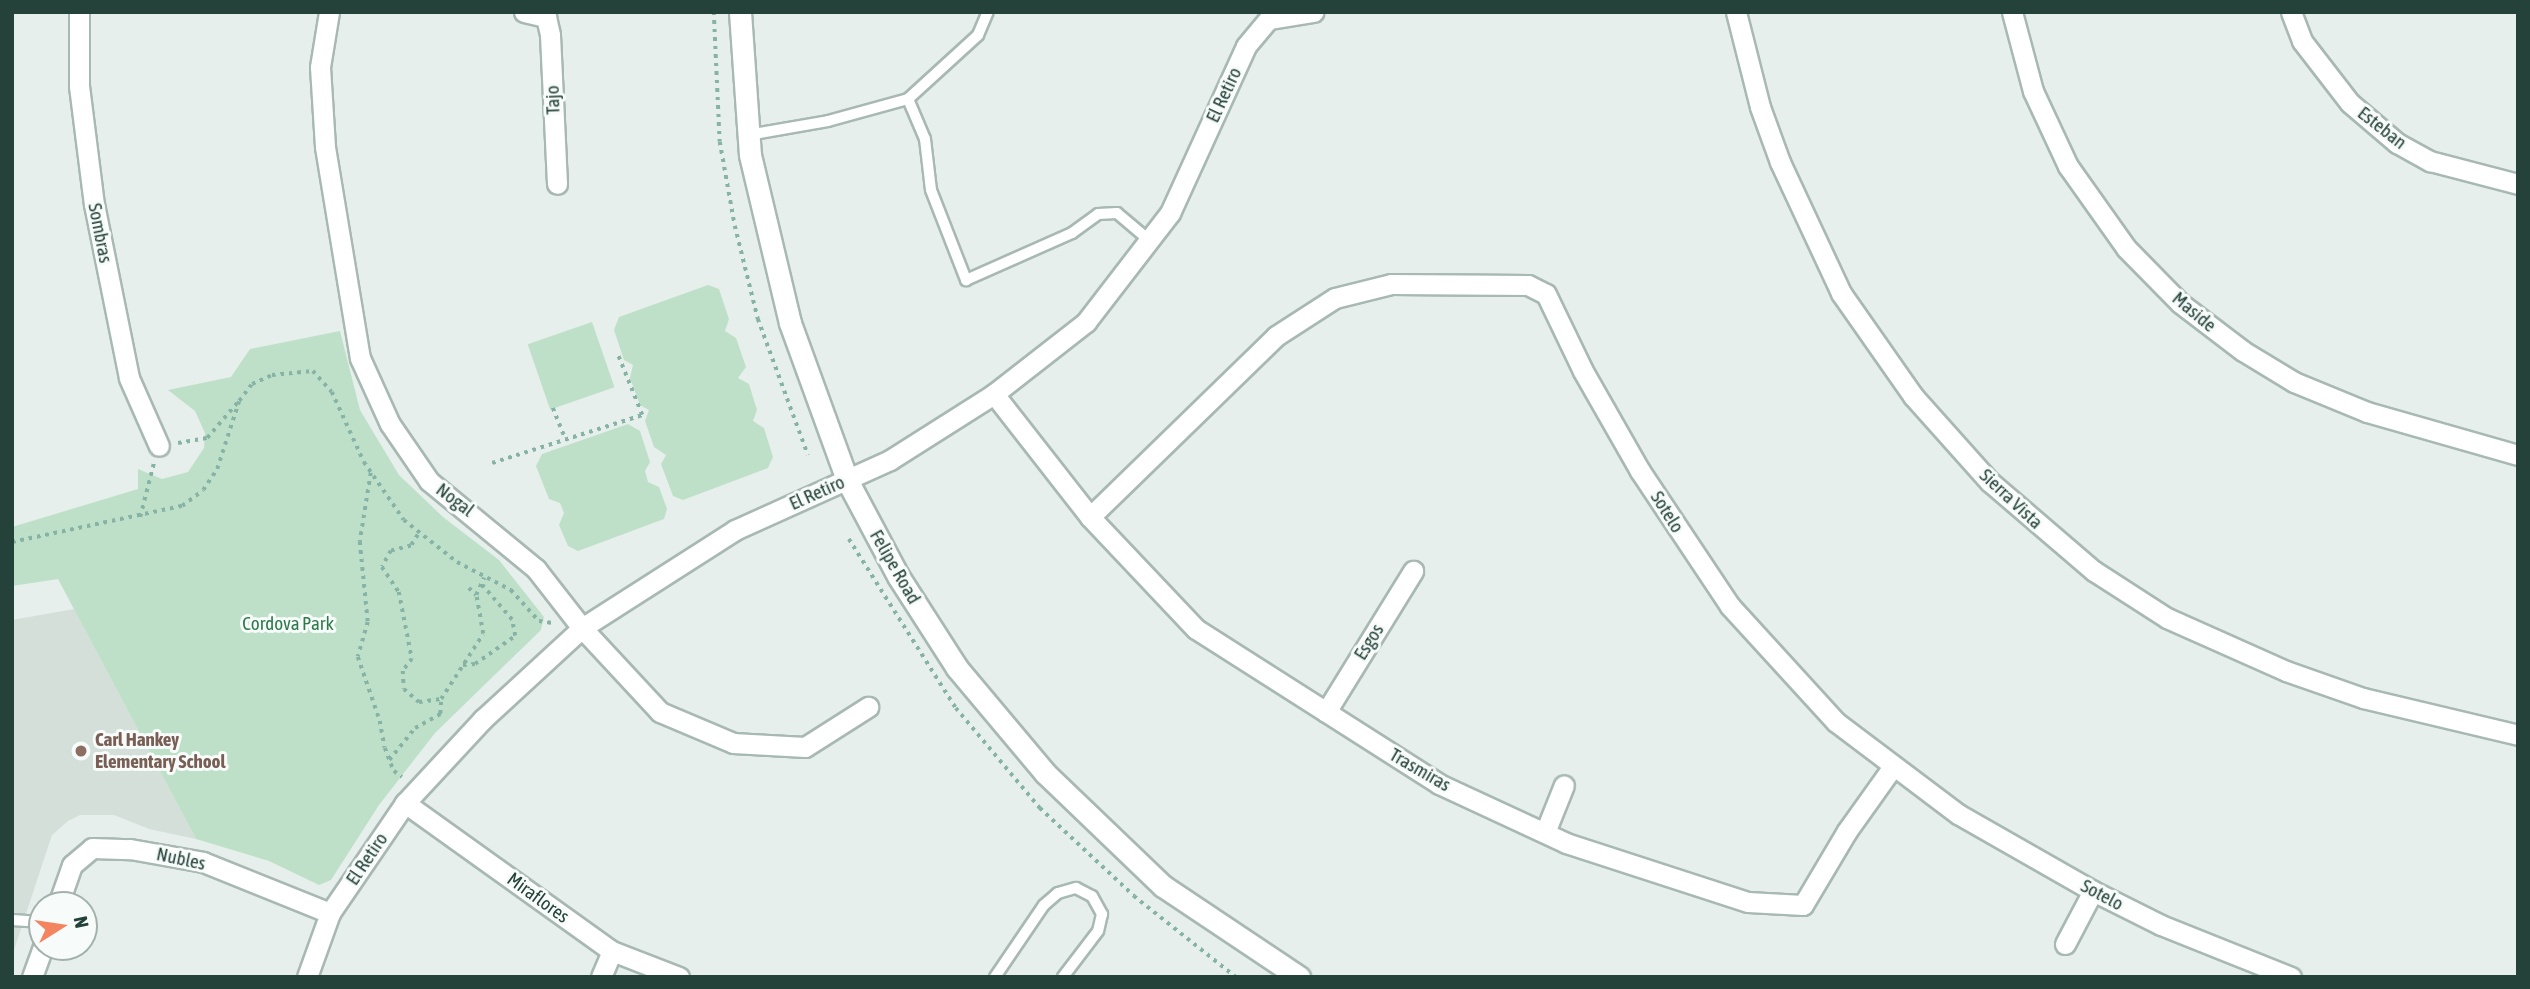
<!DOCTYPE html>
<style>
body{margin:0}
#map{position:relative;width:2530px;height:989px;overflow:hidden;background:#e6efeb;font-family:"Asap Condensed",sans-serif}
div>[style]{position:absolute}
.built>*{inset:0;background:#d4dfda}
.green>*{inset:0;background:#bfe0c8;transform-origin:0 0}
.path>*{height:3.5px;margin-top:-1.75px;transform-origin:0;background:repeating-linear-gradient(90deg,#86b3a5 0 3.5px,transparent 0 8.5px)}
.roads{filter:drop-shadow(2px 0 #a8b8b2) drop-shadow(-2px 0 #a8b8b2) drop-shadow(0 2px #a8b8b2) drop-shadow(0 -2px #a8b8b2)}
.service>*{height:10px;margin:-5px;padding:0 5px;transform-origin:5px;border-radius:5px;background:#fff}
.minor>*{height:19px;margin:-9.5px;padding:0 9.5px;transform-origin:9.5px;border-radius:9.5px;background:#fff}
.secondary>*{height:21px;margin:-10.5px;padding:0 10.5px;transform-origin:10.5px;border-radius:10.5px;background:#fff}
.dots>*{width:19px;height:19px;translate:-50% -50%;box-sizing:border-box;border:4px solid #f7fbf9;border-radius:50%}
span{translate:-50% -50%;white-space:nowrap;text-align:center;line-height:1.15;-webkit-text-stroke:6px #f7fbf9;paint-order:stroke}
.street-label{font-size:19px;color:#24423a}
.park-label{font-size:19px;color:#2d7a4b}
.education-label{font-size:19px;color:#785e54;font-weight:700}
.left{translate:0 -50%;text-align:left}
.frame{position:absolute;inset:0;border:14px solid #24423a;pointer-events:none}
.north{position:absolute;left:28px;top:891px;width:70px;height:70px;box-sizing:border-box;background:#f7fbf9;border:2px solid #a3b1ad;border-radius:50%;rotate:78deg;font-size:19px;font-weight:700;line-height:28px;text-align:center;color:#24423a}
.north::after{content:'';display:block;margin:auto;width:24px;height:32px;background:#f4845f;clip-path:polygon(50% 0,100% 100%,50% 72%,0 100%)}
</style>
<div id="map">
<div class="built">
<div style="clip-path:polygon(74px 609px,196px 839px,149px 829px,114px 815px,80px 815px,68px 821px,52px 835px,12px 956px,12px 620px)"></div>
</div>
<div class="green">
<div style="clip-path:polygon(708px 285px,719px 289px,729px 319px,725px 331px,736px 338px,746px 367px,738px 378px,749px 384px,757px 410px,753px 421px,764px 428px,773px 457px,768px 468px,683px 500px,673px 496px,661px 464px,666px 455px,654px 447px,645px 421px,649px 410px,640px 405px,630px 378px,633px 365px,624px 360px,614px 330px,619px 317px)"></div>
<div style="left:592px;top:322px;width:69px;height:68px;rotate:71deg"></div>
<div style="clip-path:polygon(340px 331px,360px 410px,399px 475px,443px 517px,499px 560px,544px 617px,541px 630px,435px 733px,379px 805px,331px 880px,319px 885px,269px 861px,196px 839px,58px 579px,12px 586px,12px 527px,138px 489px,138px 469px,162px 479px,188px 472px,204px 448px,205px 433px,195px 411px,168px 390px,231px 377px,250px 349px)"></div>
<div style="clip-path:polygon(628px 424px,640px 431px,650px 462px,645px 471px,648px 482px,659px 487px,667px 509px,664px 519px,578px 551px,568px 546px,559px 525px,564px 513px,560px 503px,549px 499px,536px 466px,542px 454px)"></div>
</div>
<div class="path">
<div style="left:714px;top:12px;width:130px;rotate:87.4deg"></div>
<div style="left:720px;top:142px;width:85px;rotate:79.9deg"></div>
<div style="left:735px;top:226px;width:96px;rotate:76.1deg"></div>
<div style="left:758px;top:319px;width:145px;rotate:69.8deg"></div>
<div style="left:553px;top:408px;width:32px;rotate:68deg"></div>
<div style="left:178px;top:443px;width:29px;rotate:-10deg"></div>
<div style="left:207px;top:438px;width:46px;rotate:-49.4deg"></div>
<div style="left:492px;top:463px;width:157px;rotate:-17.7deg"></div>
<div style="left:642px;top:415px;width:67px;rotate:-112deg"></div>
<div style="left:371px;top:473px;width:70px;rotate:99.1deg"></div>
<div style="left:360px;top:542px;width:80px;rotate:84.3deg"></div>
<div style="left:368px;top:622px;width:36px;rotate:106deg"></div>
<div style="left:358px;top:657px;width:68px;rotate:71deg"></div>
<div style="left:380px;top:721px;width:27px;rotate:80deg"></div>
<div style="left:385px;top:748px;width:25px;rotate:69deg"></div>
<div style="left:394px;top:771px;width:10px;rotate:37deg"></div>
<div style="left:140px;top:517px;width:57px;rotate:-75.7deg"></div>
<div style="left:418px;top:535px;width:13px;rotate:122deg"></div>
<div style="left:411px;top:546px;width:21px;rotate:166deg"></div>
<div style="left:391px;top:551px;width:18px;rotate:119deg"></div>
<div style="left:382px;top:567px;width:30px;rotate:56deg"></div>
<div style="left:399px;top:592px;width:68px;rotate:79deg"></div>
<div style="left:412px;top:659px;width:15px;rotate:127deg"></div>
<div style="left:403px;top:671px;width:18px;rotate:87deg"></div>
<div style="left:404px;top:689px;width:20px;rotate:41deg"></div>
<div style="left:419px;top:702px;width:22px;rotate:-8deg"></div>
<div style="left:849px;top:539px;width:200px;rotate:57.7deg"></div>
<div style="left:956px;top:708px;width:131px;rotate:50deg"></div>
<div style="left:1040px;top:808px;width:129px;rotate:43.1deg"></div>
<div style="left:1134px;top:896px;width:130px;rotate:38.5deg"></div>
<div style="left:12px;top:542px;width:174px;rotate:-12deg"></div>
<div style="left:182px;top:506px;width:26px;rotate:-37deg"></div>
<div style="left:203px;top:490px;width:25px;rotate:-56deg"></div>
<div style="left:217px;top:469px;width:71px;rotate:-72.1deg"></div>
<div style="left:239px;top:401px;width:21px;rotate:-53deg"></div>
<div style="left:252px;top:384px;width:22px;rotate:-24deg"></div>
<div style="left:272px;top:375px;width:41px;rotate:-5.6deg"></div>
<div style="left:313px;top:371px;width:28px;rotate:48deg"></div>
<div style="left:332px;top:392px;width:77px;rotate:65.4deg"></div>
<div style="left:364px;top:462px;width:70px;rotate:55.4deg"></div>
<div style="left:404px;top:520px;width:68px;rotate:38.4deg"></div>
<div style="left:457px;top:562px;width:61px;rotate:27.4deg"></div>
<div style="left:511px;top:590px;width:42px;rotate:47.9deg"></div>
<div style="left:539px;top:621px;width:14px;rotate:8deg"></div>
<div style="left:469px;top:588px;width:10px;rotate:45deg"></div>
<div style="left:463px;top:665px;width:12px;rotate:-5deg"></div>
<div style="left:475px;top:664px;width:49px;rotate:-35deg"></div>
<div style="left:515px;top:636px;width:16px;rotate:-101deg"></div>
<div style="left:512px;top:620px;width:48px;rotate:-130.7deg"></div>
<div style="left:389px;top:760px;width:41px;rotate:-50.9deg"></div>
<div style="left:415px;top:728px;width:29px;rotate:-29deg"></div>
<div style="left:440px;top:714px;width:15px;rotate:-86deg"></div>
<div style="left:441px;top:699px;width:77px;rotate:-57.1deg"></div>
<div style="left:483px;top:634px;width:40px;rotate:-100deg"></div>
<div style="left:476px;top:595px;width:19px;rotate:-65deg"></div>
</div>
<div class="roads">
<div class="service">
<div style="left:908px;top:99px;width:43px;rotate:67deg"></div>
<div style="left:925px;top:139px;width:51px;rotate:83.3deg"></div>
<div style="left:931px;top:190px;width:97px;rotate:68.7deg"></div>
<div style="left:966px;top:280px;width:116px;rotate:-23.9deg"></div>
<div style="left:1072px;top:233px;width:32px;rotate:-36deg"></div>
<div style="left:1098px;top:214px;width:19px;rotate:-3deg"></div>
<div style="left:1117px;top:213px;width:42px;rotate:40.2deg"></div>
<div style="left:748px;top:135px;width:81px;rotate:-9.9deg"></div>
<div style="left:828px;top:121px;width:83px;rotate:-15.4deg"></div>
<div style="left:908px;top:99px;width:95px;rotate:-42.4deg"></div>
<div style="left:978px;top:35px;width:25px;rotate:-67deg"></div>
<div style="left:12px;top:920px;width:30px;rotate:4deg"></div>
<div style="left:995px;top:977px;width:87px;rotate:-55.8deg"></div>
<div style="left:1044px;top:905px;width:18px;rotate:-41deg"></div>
<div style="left:1058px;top:893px;width:19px;rotate:-16deg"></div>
<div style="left:1076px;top:888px;width:18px;rotate:27deg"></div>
<div style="left:1092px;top:896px;width:21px;rotate:61deg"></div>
<div style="left:1102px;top:914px;width:17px;rotate:103deg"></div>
<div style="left:1098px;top:931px;width:58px;rotate:127.3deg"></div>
</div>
<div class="minor">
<div style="left:79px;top:12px;width:74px;rotate:90deg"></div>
<div style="left:79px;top:86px;width:119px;rotate:82.8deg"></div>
<div style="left:94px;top:204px;width:177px;rotate:78.6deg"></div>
<div style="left:129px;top:378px;width:74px;rotate:66.2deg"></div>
<div style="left:329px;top:12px;width:56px;rotate:99.3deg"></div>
<div style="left:320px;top:67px;width:80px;rotate:86.4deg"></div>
<div style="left:325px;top:147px;width:214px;rotate:80.6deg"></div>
<div style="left:360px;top:358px;width:72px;rotate:65.6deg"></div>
<div style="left:390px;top:424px;width:69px;rotate:55.6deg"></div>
<div style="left:429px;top:481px;width:139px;rotate:39.4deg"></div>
<div style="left:536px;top:569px;width:75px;rotate:52.1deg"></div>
<div style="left:582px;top:628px;width:115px;rotate:47.1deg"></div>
<div style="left:660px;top:712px;width:79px;rotate:23deg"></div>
<div style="left:733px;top:743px;width:72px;rotate:3.2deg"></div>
<div style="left:805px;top:747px;width:75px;rotate:-32.4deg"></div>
<div style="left:524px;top:12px;width:23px;rotate:13deg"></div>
<div style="left:546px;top:17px;width:18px;rotate:77deg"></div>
<div style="left:550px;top:35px;width:149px;rotate:87.3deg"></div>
<div style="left:1736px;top:12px;width:98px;rotate:75.8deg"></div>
<div style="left:1760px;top:107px;width:59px;rotate:70deg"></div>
<div style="left:1780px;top:162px;width:145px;rotate:65deg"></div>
<div style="left:1841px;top:293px;width:126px;rotate:55deg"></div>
<div style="left:1913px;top:396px;width:115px;rotate:48.2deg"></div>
<div style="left:1990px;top:482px;width:137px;rotate:40.6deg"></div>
<div style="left:2094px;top:571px;width:87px;rotate:32.8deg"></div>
<div style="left:2167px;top:618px;width:130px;rotate:24deg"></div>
<div style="left:2286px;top:671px;width:82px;rotate:19.3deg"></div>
<div style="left:2363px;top:698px;width:159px;rotate:13.4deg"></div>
<div style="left:2012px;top:12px;width:82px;rotate:75.1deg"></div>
<div style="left:2033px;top:91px;width:83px;rotate:65deg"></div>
<div style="left:2068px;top:166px;width:100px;rotate:54.7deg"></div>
<div style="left:2126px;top:248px;width:77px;rotate:45.5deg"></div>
<div style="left:2180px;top:303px;width:79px;rotate:37.3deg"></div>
<div style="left:2243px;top:351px;width:60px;rotate:31.3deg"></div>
<div style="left:2294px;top:382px;width:79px;rotate:22.3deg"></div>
<div style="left:2367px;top:412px;width:157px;rotate:15.9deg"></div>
<div style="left:2291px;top:12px;width:31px;rotate:69deg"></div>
<div style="left:2302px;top:41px;width:78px;rotate:52.3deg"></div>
<div style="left:2350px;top:103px;width:62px;rotate:40.4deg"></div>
<div style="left:2397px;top:143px;width:38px;rotate:29deg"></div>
<div style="left:2430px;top:161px;width:91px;rotate:14.6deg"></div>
<div style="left:994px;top:394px;width:156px;rotate:52deg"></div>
<div style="left:1090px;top:517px;width:154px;rotate:46.6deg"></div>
<div style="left:1196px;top:629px;width:288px;rotate:32.5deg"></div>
<div style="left:1439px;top:784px;width:140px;rotate:24.9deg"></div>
<div style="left:1566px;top:843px;width:191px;rotate:18deg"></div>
<div style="left:1748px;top:902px;width:55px;rotate:3.1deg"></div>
<div style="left:1803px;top:905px;width:86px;rotate:-59.3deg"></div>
<div style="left:1847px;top:831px;width:77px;rotate:-54.5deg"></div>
<div style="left:1090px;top:517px;width:260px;rotate:-44.2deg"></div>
<div style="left:1276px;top:336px;width:70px;rotate:-32.8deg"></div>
<div style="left:1335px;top:298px;width:58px;rotate:-14deg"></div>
<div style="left:1391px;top:284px;width:137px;rotate:0.4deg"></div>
<div style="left:1528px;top:285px;width:20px;rotate:27deg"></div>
<div style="left:1546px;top:294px;width:85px;rotate:64.3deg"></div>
<div style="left:1583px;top:371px;width:115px;rotate:60.3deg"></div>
<div style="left:1640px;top:471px;width:162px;rotate:56.3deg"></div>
<div style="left:1730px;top:606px;width:157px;rotate:47.6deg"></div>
<div style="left:1836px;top:722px;width:153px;rotate:37deg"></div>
<div style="left:1958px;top:814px;width:155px;rotate:29.7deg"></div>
<div style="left:2093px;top:891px;width:76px;rotate:26.6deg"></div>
<div style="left:2161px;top:925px;width:140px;rotate:21.8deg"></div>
<div style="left:1326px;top:712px;width:166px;rotate:-58.3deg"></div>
<div style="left:405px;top:803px;width:254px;rotate:35.6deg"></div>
<div style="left:612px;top:951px;width:72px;rotate:21.2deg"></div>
<div style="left:1546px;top:830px;width:48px;rotate:-68.2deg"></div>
<div style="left:58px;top:905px;width:42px;rotate:-70.7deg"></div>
<div style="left:72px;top:865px;width:26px;rotate:-40deg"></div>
<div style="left:92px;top:848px;width:38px;rotate:2deg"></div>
<div style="left:130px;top:849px;width:74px;rotate:10.1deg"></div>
<div style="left:203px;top:862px;width:137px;rotate:21.9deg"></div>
<div style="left:2065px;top:944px;width:60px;rotate:-62.2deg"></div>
<div style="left:32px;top:977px;width:32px;rotate:-70deg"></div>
<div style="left:307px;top:977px;width:68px;rotate:-70.2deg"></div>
<div style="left:330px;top:913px;width:133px;rotate:-55.7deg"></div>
<div style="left:405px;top:803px;width:115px;rotate:-47.1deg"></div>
<div style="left:483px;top:719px;width:134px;rotate:-42.6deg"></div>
<div style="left:582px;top:628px;width:182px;rotate:-32.6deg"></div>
<div style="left:735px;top:530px;width:170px;rotate:-24.3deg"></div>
<div style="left:890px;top:460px;width:123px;rotate:-32.4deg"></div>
<div style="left:994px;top:394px;width:117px;rotate:-38deg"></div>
<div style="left:1086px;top:322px;width:138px;rotate:-52.4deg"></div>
<div style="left:1170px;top:213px;width:183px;rotate:-65.5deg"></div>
<div style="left:1246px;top:46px;width:35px;rotate:-50deg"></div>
<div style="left:1269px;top:19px;width:45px;rotate:-9deg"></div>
<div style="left:601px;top:977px;width:28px;rotate:-67deg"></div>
</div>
<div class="secondary">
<div style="left:740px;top:12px;width:143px;rotate:86deg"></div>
<div style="left:750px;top:155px;width:173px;rotate:76.6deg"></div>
<div style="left:790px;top:323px;width:167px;rotate:70deg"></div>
<div style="left:847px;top:480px;width:109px;rotate:62deg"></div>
<div style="left:898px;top:576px;width:109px;rotate:57.3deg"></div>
<div style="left:957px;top:668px;width:137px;rotate:50deg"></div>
<div style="left:1045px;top:773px;width:163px;rotate:43.8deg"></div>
<div style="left:1163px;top:886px;width:164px;rotate:33.8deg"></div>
</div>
</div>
<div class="dots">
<div style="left:81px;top:751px;background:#8d6e63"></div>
</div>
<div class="street-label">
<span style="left:1224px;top:95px;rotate:-65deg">El Retiro</span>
<span style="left:553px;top:100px;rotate:-92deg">Tajo</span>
<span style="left:2382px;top:128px;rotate:38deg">Esteban</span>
<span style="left:100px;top:233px;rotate:79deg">Sombras</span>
<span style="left:2194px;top:312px;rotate:40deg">Maside</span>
<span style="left:817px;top:493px;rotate:-24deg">El Retiro</span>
<span style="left:2011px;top:499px;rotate:43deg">Sierra Vista</span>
<span style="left:455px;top:500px;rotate:37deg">Nogal</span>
<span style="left:1667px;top:512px;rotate:58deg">Sotelo</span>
<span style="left:895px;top:567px;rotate:60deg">Felipe Road</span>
<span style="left:1369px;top:642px;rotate:-58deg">Esgos</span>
<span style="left:1420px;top:770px;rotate:30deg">Trasmiras</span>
<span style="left:181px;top:859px;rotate:12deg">Nubles</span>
<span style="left:367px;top:859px;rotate:-56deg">El Retiro</span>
<span style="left:2102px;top:895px;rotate:28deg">Sotelo</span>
<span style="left:538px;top:898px;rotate:36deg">Miraflores</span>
</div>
<div class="park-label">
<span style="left:288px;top:624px">Cordova Park</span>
</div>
<div class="education-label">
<span class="left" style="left:95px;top:751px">Carl Hankey<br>Elementary School</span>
</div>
<div class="frame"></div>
<div class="north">N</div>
</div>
